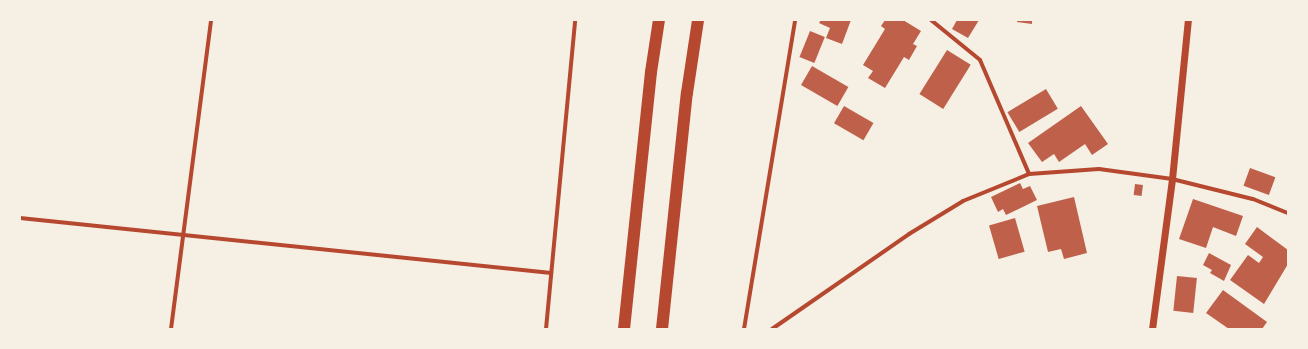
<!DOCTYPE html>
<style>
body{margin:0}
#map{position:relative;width:1308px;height:349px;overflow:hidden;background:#f6efe4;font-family:"Archivo Narrow",sans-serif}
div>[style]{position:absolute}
.building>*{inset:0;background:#bf614a;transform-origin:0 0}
.minor>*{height:4px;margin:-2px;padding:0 2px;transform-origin:2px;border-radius:2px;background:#b5482f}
.tertiary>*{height:7px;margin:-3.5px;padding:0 3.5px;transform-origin:3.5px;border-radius:3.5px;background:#b5482f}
.motorway>*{height:12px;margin:-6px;padding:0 6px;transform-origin:6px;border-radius:6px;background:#b5482f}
span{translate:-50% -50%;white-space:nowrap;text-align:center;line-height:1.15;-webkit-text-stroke:3px #f6efe4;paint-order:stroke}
.frame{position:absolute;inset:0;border:21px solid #f6efe4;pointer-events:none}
</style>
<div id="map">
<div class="building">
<div style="clip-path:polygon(821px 20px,851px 20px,842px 44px,826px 38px,830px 28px,819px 23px)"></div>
<div style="clip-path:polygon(885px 20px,903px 20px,921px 31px,913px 44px,917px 46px,909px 60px,904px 57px,885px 88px,868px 78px,873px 71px,863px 65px,885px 29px,881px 26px)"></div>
<div style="clip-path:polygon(957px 20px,979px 20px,968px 38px,952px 29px)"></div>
<div style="clip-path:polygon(1017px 20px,1032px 20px,1032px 24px,1017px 22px)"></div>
<div style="left:810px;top:31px;width:16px;height:28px;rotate:22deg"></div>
<div style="left:947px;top:50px;width:28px;height:52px;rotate:32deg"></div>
<div style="left:812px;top:66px;width:42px;height:22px;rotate:30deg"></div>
<div style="left:1046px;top:89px;width:23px;height:45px;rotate:59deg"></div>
<div style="left:844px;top:106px;width:34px;height:20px;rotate:30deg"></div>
<div style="clip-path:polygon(1081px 106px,1108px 144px,1092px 155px,1085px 144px,1059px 162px,1054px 154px,1042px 162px,1028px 143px)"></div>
<div style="left:1250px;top:168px;width:27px;height:19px;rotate:20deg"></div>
<div style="clip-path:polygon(1020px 183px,1023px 189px,1030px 186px,1037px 200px,1006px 215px,1003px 209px,998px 212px,991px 197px)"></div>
<div style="left:1135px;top:184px;width:8px;height:11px;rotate:7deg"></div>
<div style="clip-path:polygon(1074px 197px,1087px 253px,1064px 259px,1061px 249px,1048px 252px,1037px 206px)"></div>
<div style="clip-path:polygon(1193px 199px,1243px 216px,1236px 236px,1213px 227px,1206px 248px,1179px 239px)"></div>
<div style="left:1015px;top:218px;width:35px;height:27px;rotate:74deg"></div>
<div style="clip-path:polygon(1257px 227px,1288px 250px,1288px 264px,1264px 304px,1230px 280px,1248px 255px,1259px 263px,1263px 257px,1245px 244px)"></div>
<div style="clip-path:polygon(1209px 253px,1231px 265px,1224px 281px,1210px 273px,1212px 270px,1203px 265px)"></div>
<div style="left:1177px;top:276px;width:20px;height:35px;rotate:6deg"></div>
<div style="clip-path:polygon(1223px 290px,1267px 322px,1262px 329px,1229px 329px,1206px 313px)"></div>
</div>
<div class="minor">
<div style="left:931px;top:20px;width:63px;rotate:39.2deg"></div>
<div style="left:980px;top:60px;width:124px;rotate:66.7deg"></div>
<div style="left:20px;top:218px;width:534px;rotate:5.91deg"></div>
<div style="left:171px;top:329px;width:312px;rotate:-82.6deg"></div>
<div style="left:546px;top:329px;width:310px;rotate:-84.6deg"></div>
<div style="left:744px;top:329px;width:313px;rotate:-80.6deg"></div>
<div style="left:772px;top:329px;width:167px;rotate:-34.7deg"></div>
<div style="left:909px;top:234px;width:63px;rotate:-31.4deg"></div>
<div style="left:963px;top:201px;width:71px;rotate:-22.2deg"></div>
<div style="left:1029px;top:174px;width:70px;rotate:-4.1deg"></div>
<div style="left:1099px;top:169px;width:74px;rotate:7.8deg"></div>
<div style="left:1172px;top:179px;width:83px;rotate:13.9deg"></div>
<div style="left:1253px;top:199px;width:38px;rotate:22deg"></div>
</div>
<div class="tertiary">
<div style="left:1152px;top:329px;width:151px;rotate:-82.4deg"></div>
<div style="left:1172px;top:179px;width:160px;rotate:-84.3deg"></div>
</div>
<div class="motorway">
<div style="left:624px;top:329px;width:258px;rotate:-84deg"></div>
<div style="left:651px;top:72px;width:53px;rotate:-81.3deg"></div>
<div style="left:662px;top:329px;width:237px;rotate:-84deg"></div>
<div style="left:687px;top:93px;width:74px;rotate:-81.4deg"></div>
</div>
<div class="frame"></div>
</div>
